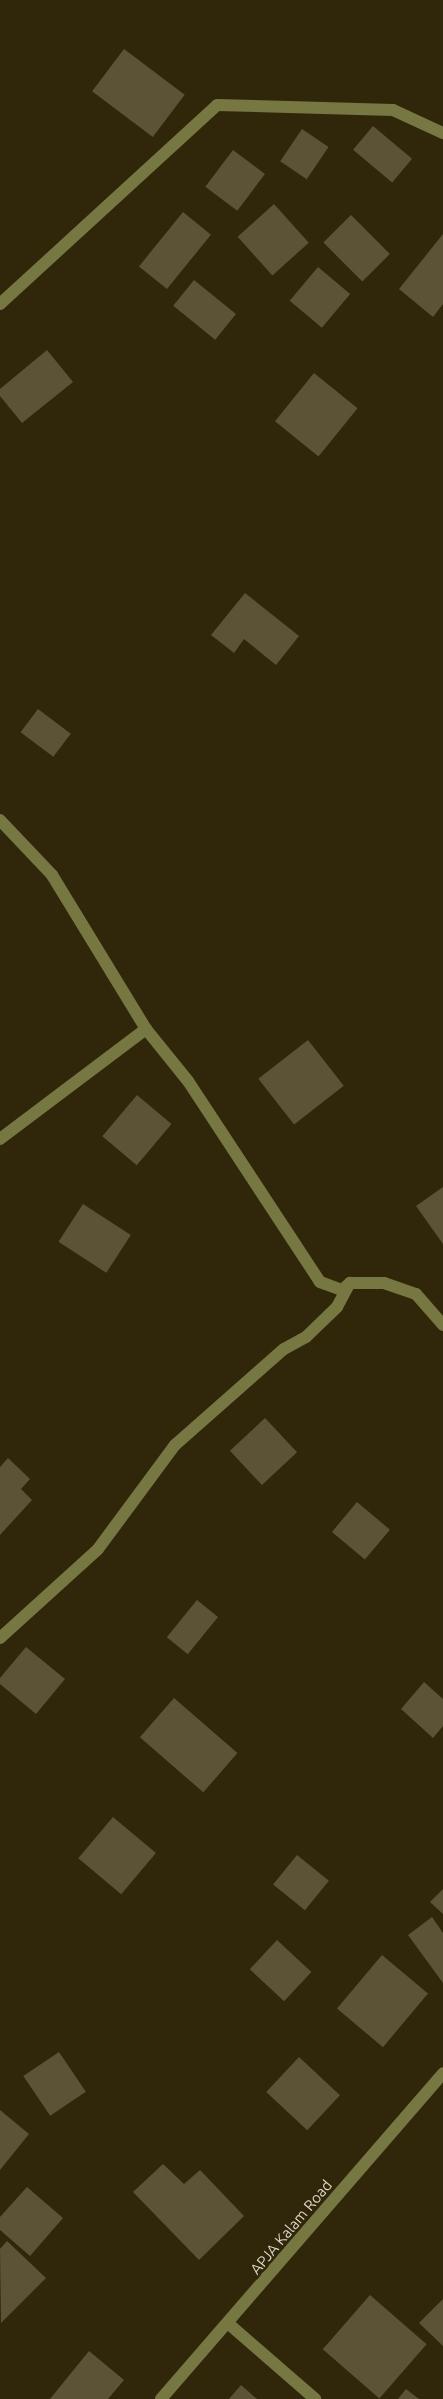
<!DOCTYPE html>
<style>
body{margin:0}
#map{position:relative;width:443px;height:2399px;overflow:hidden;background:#30270a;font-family:Ubuntu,sans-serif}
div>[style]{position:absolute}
.building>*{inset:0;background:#5c5235;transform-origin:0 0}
.minor>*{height:12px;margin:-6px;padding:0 6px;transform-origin:6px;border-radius:6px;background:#777742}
span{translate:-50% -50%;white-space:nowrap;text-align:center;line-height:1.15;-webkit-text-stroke:5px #30270a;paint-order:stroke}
.street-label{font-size:15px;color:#ddd8c8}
</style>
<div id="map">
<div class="building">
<div style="left:124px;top:49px;width:76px;height:53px;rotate:37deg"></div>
<div style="left:373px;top:126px;width:51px;height:31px;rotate:40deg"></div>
<div style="left:302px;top:129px;width:32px;height:39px;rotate:34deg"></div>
<div style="left:233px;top:150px;width:40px;height:46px;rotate:37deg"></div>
<div style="left:274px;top:204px;width:52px;height:49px;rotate:48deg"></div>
<div style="left:183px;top:212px;width:36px;height:70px;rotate:39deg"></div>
<div style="left:351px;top:215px;width:55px;height:39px;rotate:45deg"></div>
<div style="clip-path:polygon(443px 234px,443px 304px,433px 317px,399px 289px)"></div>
<div style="left:318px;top:267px;width:42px;height:44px;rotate:40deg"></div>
<div style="left:194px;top:280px;width:54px;height:33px;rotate:39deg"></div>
<div style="clip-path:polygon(47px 350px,73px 382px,22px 423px,0 396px,0 389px)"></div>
<div style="left:314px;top:373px;width:56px;height:62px;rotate:39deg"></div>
<div style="clip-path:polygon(245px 593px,299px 636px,276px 665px,244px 639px,234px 653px,211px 635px)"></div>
<div style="left:38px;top:709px;width:41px;height:29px;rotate:37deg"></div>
<div style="left:308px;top:1040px;width:58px;height:63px;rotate:52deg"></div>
<div style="left:137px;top:1095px;width:45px;height:54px;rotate:40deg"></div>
<div style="clip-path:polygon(443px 1187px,443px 1244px,416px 1206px)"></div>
<div style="left:83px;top:1204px;width:57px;height:45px;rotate:33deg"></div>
<div style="left:265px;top:1418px;width:47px;height:48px;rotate:47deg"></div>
<div style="clip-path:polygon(8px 1458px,30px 1479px,21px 1489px,32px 1500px,0 1535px,0 1467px)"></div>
<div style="left:357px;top:1502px;width:43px;height:39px;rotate:40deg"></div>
<div style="left:197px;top:1600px;width:27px;height:48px;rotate:39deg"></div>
<div style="clip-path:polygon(26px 1647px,65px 1679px,36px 1714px,0 1684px,0 1678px)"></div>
<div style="clip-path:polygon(424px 1682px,443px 1699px,443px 1726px,433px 1738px,401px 1709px)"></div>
<div style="left:174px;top:1698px;width:84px;height:52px;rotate:41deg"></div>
<div style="left:113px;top:1817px;width:56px;height:54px;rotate:40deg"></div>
<div style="left:297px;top:1855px;width:41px;height:38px;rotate:39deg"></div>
<div style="clip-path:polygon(443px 1889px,443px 1914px,430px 1902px)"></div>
<div style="clip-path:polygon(432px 1917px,443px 1933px,443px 1983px,408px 1935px)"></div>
<div style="left:277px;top:1940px;width:47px;height:40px;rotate:43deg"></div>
<div style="left:382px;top:1955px;width:60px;height:70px;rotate:40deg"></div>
<div style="left:59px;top:2052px;width:48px;height:43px;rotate:56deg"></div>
<div style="left:299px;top:2057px;width:56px;height:48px;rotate:43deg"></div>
<div style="clip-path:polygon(0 2110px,29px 2134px,0 2170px)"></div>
<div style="clip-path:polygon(163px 2164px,184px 2184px,200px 2170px,244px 2216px,199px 2260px,133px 2192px)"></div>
<div style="clip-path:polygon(27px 2187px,63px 2218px,30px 2256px,0 2230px,0 2217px)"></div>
<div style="clip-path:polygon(7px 2241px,46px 2278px,1px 2323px,0 2249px)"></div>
<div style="left:370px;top:2295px;width:75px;height:72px;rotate:41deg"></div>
<div style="clip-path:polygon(443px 2299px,443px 2346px,419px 2323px)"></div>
<div style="clip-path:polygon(89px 2351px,124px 2380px,108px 2399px,50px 2399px)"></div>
<div style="clip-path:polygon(241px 2385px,257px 2399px,229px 2399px)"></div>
<div style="clip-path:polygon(406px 2389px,419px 2399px,398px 2399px)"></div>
</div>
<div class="minor">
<div style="left:0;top:304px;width:294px;rotate:-42.5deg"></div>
<div style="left:217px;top:105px;width:176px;rotate:1.6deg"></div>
<div style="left:393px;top:110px;width:55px;rotate:24.7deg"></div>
<div style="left:0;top:820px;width:76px;rotate:46.6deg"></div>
<div style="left:52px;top:875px;width:180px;rotate:58.6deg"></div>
<div style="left:146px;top:1029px;width:67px;rotate:51.1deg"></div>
<div style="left:188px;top:1081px;width:240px;rotate:56.7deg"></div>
<div style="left:320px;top:1282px;width:23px;rotate:20deg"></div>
<div style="left:342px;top:1290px;width:11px;rotate:-41deg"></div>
<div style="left:350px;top:1283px;width:34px"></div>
<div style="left:384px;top:1283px;width:34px;rotate:19deg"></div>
<div style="left:416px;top:1294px;width:41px;rotate:48.9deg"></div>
<div style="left:0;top:1139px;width:183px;rotate:-37deg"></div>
<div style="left:0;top:1638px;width:132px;rotate:-42.2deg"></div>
<div style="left:98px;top:1549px;width:129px;rotate:-53.5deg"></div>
<div style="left:175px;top:1445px;width:145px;rotate:-41.4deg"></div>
<div style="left:284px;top:1349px;width:25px;rotate:-29deg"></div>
<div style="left:306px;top:1337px;width:43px;rotate:-44.1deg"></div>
<div style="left:337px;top:1307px;width:27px;rotate:-62deg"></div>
<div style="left:230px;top:2325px;width:113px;rotate:41deg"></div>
<div style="left:161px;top:2399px;width:431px;rotate:-49.1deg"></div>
</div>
<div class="street-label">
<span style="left:291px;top:2227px;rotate:-50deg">APJA Kalam Road</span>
</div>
</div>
